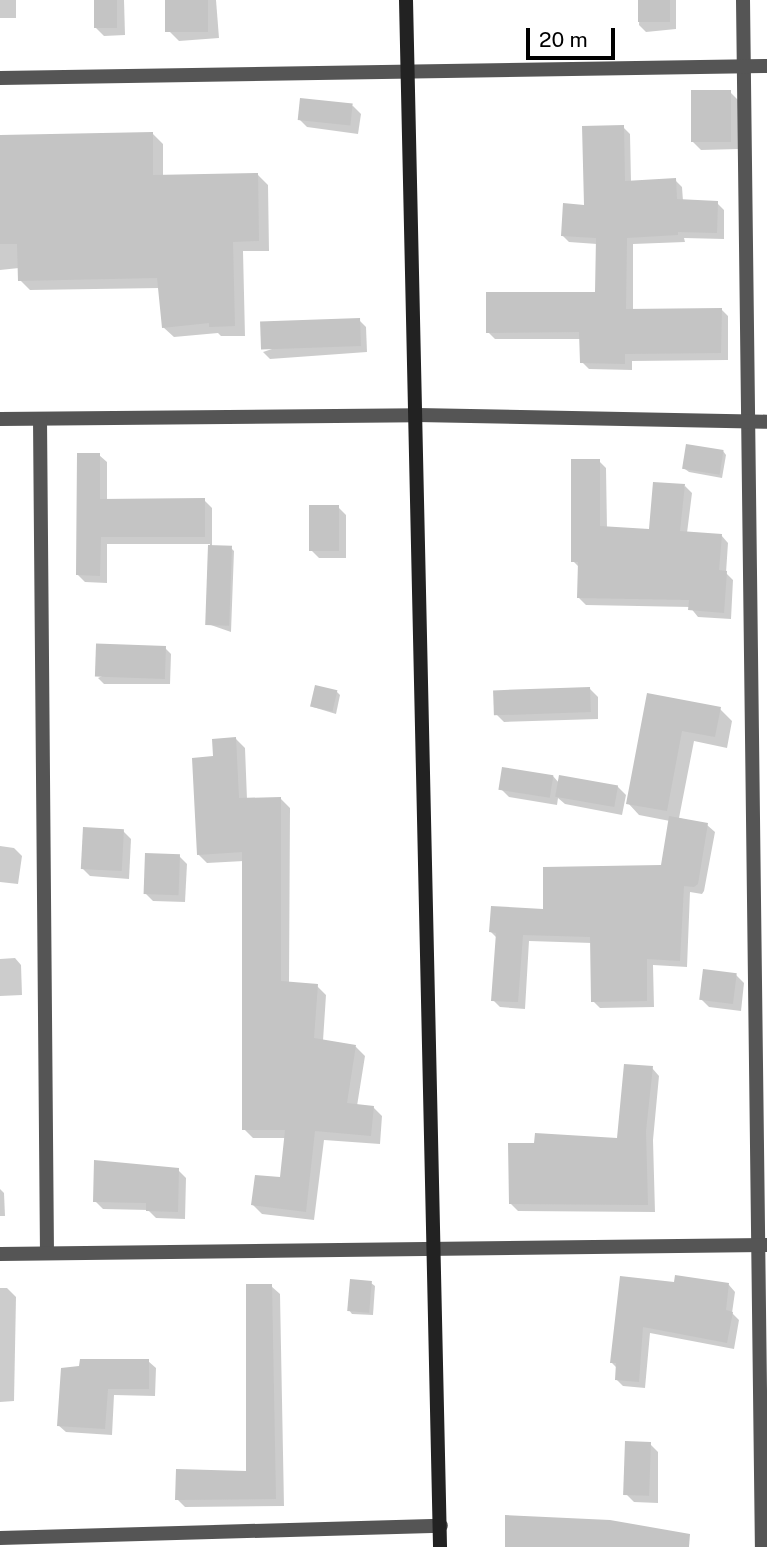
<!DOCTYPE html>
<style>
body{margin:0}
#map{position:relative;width:767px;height:1547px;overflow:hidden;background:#fff;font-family:"Public Sans",sans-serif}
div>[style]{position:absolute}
.shadow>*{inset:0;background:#0003;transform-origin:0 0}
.building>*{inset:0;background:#c4c4c4;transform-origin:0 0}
.street>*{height:14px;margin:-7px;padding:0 7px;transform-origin:7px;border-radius:7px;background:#555}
.secondary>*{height:14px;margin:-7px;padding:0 7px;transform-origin:7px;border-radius:7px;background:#222}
span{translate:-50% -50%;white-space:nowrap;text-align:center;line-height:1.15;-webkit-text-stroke:7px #fff;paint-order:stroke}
.scale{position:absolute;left:526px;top:28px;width:89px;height:32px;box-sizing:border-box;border:4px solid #000;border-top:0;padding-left:9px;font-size:21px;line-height:24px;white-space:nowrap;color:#000;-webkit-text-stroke:5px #fff;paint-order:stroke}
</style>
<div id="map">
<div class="shadow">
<div style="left:0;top:0;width:16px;height:18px"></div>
<div style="clip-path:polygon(95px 0,124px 0,125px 35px,104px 36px,96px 28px)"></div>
<div style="clip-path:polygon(167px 0,216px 0,219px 38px,179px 41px,169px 31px)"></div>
<div style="clip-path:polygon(640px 0,676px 0,676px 29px,646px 32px,639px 25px)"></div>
<div style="clip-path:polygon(730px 92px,738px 100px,739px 149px,701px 150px,693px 142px)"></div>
<div style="clip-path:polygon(353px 106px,361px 114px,358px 134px,307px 127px,299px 119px)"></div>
<div style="clip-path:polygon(623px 127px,630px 134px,631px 182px,675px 180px,682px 187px,683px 201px,717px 203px,724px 210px,724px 239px,684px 238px,685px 242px,633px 244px,633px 310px,721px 309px,728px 316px,728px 360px,632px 361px,632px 370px,589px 369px,582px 362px,581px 339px,495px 339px,488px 332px,597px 294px,597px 244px,569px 242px,562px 235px,586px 207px)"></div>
<div style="clip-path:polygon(152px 133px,163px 144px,163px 177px,258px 175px,268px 185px,269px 251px,243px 251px,245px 336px,221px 336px,218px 333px,174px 337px,163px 327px,160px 288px,30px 290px,20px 280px,19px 268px,0 270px,0 136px)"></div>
<div style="clip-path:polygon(359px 320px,366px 327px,367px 352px,270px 359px,263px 352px)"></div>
<div style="clip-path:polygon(723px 451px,726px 455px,722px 478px,689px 472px,685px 469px)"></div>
<div style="clip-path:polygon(99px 455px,107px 462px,107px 501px,204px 500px,212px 508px,212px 547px,231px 548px,234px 551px,231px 632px,208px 624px,210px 544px,107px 544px,107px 583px,85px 582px,78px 575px)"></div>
<div style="clip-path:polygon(599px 461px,606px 468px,607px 528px,651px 531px,685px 486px,692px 493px,687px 533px,721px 535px,728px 543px,726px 573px,733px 580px,731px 619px,698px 617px,690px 607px,586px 605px,579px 598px,579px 567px,573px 561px)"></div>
<div style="clip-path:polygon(338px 507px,346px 515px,346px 558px,319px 558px,311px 550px)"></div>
<div style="clip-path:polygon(165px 648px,171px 654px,170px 684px,104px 684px,98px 678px)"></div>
<div style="clip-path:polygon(590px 689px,598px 697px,598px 719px,504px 722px,496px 714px)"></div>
<div style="clip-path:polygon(336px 691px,340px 695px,336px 714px,313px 707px)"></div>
<div style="clip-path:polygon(649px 695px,720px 709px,732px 721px,727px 748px,694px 741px,679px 818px,707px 825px,715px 832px,704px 891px,702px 894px,690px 892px,687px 967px,653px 965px,654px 1007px,600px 1008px,593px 1001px,592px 943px,529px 941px,525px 1009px,500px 1007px,493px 1000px,497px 938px,491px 932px,662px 867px,670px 821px,639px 815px,628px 803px)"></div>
<div style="clip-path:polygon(236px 739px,245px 748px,247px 799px,281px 799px,290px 808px,289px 983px,317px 986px,326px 995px,323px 1041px,356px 1047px,365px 1056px,357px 1106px,373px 1107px,382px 1116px,380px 1144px,324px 1140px,314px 1220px,262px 1214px,253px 1205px,281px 1179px,286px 1138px,253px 1138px,244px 1129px,244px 861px,207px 863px,198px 854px,215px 758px)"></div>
<div style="clip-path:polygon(553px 776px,559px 783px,618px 787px,626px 795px,622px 815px,565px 804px,558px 798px,557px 805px,509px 797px,501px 789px)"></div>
<div style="clip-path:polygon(123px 831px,131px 839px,129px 879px,90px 876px,82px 868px)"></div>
<div style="clip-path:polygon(0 846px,14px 848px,22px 856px,18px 884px,0 882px)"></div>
<div style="clip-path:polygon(179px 856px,187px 864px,185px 902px,153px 901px,145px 893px)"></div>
<div style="clip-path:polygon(15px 958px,21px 965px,22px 995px,0 996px,0 959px)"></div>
<div style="clip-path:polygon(736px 975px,744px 983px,741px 1011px,709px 1007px,701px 999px)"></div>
<div style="clip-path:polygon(652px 1068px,659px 1076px,653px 1140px,655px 1212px,518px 1211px,510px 1203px,618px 1140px)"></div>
<div style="clip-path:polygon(178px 1170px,186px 1178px,185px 1219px,156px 1218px,148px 1210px,103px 1209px,95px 1201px)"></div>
<div style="clip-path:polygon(0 1189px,4px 1193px,5px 1216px,0 1216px)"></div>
<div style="clip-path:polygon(371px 1283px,375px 1286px,373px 1315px,352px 1314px,349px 1310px)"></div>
<div style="clip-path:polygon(675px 1284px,729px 1285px,735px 1292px,732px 1313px,739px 1320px,734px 1349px,650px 1333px,645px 1388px,623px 1386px,616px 1379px,617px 1368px,612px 1363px)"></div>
<div style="clip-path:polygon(271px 1286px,280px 1294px,284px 1506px,185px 1507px,177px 1499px,248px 1472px)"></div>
<div style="clip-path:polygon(0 1288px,7px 1288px,16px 1297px,14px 1401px,0 1402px)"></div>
<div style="clip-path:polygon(148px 1361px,156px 1368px,155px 1396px,114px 1395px,112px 1435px,66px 1432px,58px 1425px,62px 1370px)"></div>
<div style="clip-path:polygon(650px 1444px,658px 1452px,658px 1503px,634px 1502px,626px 1494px)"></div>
</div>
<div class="building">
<div style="left:94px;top:0;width:23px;height:28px"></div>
<div style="left:165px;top:0;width:43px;height:32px"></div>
<div style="left:638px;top:0;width:32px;height:22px"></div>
<div style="left:691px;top:90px;width:40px;height:52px"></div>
<div style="left:300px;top:98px;width:53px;height:22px;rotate:6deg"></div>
<div style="clip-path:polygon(624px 125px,625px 181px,676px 178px,677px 199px,718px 201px,717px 233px,678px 232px,678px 235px,627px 238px,626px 309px,722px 308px,721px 353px,625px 354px,625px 364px,580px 363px,579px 332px,486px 333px,486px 292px,595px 292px,596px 238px,561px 236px,563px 203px,584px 205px,582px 126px)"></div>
<div style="clip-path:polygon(153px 132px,153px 175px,258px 173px,259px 241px,233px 242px,235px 326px,209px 327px,209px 323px,162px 328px,157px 278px,18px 281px,17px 244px,0 244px,0 135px)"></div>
<div style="left:360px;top:318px;width:28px;height:100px;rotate:88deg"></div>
<div style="left:686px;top:444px;width:38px;height:25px;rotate:9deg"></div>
<div style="clip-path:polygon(77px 453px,100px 453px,100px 499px,205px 498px,205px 537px,101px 537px,100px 576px,76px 575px)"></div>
<div style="clip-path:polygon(571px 459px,600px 459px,600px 526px,649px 529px,653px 482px,685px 484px,680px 531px,722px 534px,719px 570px,727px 571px,724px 613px,688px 610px,689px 600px,577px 598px,578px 562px,571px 562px)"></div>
<div style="left:339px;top:505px;width:46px;height:30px;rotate:90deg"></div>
<div style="left:208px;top:545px;width:24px;height:80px;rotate:2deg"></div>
<div style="left:166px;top:646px;width:33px;height:70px;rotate:92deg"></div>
<div style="left:315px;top:685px;width:23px;height:22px;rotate:13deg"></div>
<div style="left:590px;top:687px;width:25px;height:97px;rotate:88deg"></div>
<div style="clip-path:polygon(647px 693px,721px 707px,715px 737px,682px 731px,667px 811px,626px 804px)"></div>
<div style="clip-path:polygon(236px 737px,239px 798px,281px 797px,281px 981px,318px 984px,314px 1038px,356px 1045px,347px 1103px,374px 1106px,371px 1136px,315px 1131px,306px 1212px,251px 1205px,255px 1175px,280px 1177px,285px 1130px,242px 1130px,242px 852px,197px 855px,192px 758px,213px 756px,212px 739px)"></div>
<div style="left:502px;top:767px;width:52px;height:23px;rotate:9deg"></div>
<div style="left:559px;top:775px;width:60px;height:22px;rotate:10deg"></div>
<div style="clip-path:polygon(669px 816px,708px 823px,698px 884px,694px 887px,684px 886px,680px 961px,647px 959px,647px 1001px,591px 1002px,590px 937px,523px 935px,518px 1002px,491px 1001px,496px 933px,489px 932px,491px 906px,543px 909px,543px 867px,661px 865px)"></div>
<div style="left:83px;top:827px;width:41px;height:42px;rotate:3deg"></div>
<div style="left:145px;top:853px;width:35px;height:41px;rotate:2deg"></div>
<div style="left:703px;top:969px;width:34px;height:31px;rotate:7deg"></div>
<div style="clip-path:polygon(624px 1064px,653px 1066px,646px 1131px,648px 1205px,509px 1204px,508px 1143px,534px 1143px,535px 1133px,617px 1138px)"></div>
<div style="clip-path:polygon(94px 1160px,179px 1168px,178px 1212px,146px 1211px,146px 1203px,93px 1202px)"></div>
<div style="clip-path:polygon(675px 1275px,729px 1283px,726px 1310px,733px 1312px,727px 1343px,643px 1327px,639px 1382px,615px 1380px,616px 1363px,610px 1363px,620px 1276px,674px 1282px)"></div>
<div style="left:350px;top:1279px;width:22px;height:32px;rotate:5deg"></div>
<div style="clip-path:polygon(246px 1284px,272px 1284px,276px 1499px,175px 1500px,176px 1469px,246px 1471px)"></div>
<div style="clip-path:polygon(80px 1359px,149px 1359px,149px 1389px,108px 1389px,105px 1429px,57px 1426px,61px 1368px,79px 1366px)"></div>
<div style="left:625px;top:1441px;width:26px;height:54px;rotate:2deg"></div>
<div style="clip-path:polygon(505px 1515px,610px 1520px,690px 1534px,689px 1547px,505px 1547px)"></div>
</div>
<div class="street">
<div style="left:743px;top:0;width:1547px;rotate:89.3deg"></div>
<div style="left:0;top:78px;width:767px;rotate:-0.9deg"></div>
<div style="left:0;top:419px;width:417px;rotate:-0.5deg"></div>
<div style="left:417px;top:415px;width:350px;rotate:1.1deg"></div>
<div style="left:40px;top:419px;width:834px;rotate:89.52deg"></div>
<div style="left:0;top:1254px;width:767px;rotate:-0.67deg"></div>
<div style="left:0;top:1538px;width:441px;rotate:-1.6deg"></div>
</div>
<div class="secondary">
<div style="left:406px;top:0;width:1547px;rotate:88.74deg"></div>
</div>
<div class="scale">20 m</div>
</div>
